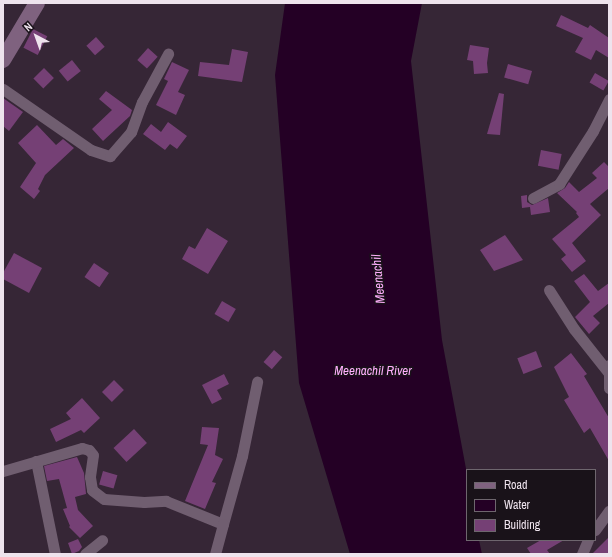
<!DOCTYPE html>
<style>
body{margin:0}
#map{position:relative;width:612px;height:557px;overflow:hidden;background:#362636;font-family:"Archivo Narrow",sans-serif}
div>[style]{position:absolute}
.water>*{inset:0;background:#240025}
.building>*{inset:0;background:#754075;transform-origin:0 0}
.minor>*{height:11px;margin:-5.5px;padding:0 5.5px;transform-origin:5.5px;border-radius:5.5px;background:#705e70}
.secondary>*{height:16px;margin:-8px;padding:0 8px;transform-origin:8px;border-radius:8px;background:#7f627f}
span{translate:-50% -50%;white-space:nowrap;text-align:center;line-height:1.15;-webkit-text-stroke:3px #191219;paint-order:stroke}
.water-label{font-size:13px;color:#ffaffd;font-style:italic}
.frame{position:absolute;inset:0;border:4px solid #eee3ed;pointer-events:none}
.legend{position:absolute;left:466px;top:469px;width:130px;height:72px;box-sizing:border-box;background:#191219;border:1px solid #6e666e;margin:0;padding:5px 7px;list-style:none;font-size:12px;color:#eee3ed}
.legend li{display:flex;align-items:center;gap:8px;height:20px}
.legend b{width:20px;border:1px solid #6e666e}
.north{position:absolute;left:16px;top:16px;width:40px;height:40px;-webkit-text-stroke:3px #191219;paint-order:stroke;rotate:319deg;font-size:11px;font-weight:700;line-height:16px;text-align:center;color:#eee3ed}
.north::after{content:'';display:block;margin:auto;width:14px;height:18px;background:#eee3ed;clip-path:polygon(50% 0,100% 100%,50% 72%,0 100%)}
</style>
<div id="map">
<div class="water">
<div style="clip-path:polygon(285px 3px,422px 3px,411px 61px,442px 340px,467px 474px,467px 540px,479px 540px,482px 554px,350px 554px,299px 383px,275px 75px)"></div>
</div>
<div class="building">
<div style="clip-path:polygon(561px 15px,588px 28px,590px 25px,609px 38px,609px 58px,596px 50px,591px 60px,575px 52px,583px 38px,556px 26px)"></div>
<div style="left:33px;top:29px;width:16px;height:21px;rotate:27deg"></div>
<div style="left:96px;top:37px;width:13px;height:13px;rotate:48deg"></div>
<div style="clip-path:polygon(470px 45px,489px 48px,487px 63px,488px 73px,474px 74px,473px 61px,467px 60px)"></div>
<div style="left:148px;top:48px;width:13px;height:16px;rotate:42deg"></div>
<div style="clip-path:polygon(232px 49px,248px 52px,242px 82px,198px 76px,200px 62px,229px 65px)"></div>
<div style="left:72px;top:60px;width:14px;height:17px;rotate:51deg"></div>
<div style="clip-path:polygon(172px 62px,189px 70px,178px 92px,185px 95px,176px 115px,156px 105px,168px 81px,164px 79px)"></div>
<div style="left:508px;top:64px;width:25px;height:14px;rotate:16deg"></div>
<div style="left:44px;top:68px;width:14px;height:15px;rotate:45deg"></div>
<div style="left:595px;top:73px;width:16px;height:11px;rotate:30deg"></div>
<div style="clip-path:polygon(106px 91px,132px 110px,130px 116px,103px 141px,92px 129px,112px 110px,99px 99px)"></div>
<div style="clip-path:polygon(499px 93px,504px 94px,500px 135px,487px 134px)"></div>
<div style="clip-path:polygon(3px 98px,23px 112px,9px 131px,3px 126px)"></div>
<div style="clip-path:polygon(168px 122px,187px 136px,177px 149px,170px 144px,165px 150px,143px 134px,151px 124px,161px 132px)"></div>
<div style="clip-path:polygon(37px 125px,56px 145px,63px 139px,74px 148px,45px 175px,38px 189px,40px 191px,34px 199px,20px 187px,36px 163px,18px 143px)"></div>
<div style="left:541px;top:150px;width:21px;height:16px;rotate:11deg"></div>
<div style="clip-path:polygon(604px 162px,609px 167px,609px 188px,590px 204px,601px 215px,572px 243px,586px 261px,572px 272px,561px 259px,566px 255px,552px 239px,579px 217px,576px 213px,577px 212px,557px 193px,565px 188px,569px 182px,579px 192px,597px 178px,592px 173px)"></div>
<div style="clip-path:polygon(527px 195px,527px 202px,532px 205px,548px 198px,550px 212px,531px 215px,530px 207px,522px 208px,521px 196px)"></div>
<div style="clip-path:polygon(207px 228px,228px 241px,208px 274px,182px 259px,189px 246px,195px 249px)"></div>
<div style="clip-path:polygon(505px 235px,523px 260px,494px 271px,480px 250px)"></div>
<div style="clip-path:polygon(14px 253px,42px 268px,29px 293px,3px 279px,3px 273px)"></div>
<div style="left:94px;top:263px;width:18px;height:17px;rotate:34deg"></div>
<div style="clip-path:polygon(584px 274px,598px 291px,609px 283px,609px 303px,593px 316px,600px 323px,589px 334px,575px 317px,590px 302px,574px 281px)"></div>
<div style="left:222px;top:301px;width:16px;height:15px;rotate:30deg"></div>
<div style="left:274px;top:350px;width:11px;height:16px;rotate:41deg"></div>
<div style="left:536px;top:351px;width:17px;height:20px;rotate:69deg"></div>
<div style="clip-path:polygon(571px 353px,587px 374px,584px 376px,609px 418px,609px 461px,590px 428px,584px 433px,564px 400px,569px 397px,554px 367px)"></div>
<div style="clip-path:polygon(224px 374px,229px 384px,217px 390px,222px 399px,212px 404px,202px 385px)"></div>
<div style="left:114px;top:380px;width:14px;height:17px;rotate:45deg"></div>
<div style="clip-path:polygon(82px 398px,100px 418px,84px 433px,81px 430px,56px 442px,50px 429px,71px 419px,66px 413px)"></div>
<div style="clip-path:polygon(202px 427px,219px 428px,215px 455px,223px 459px,212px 482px,216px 483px,205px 509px,185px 501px,208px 445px,200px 444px)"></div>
<div style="left:134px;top:429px;width:19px;height:28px;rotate:47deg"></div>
<div style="clip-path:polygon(77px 457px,84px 473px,86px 494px,75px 497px,78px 510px,93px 526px,80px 538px,69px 527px,70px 526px,63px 509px,67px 508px,59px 479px,47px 481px,44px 466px)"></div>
<div style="left:103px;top:471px;width:15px;height:14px;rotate:16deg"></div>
<div style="clip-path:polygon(609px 537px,609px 554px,592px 554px)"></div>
<div style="clip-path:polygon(78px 539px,82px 547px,79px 551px,72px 554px,68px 543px)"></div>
<div style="clip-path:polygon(541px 540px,564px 540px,547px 550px,550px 554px,531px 554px,527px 548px)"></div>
</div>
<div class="minor">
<div style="left:3px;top:89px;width:107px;rotate:34.7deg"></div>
<div style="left:91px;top:150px;width:20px;rotate:18deg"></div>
<div style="left:110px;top:156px;width:32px;rotate:-49deg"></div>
<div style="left:131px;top:132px;width:32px;rotate:-70deg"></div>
<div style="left:142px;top:102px;width:55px;rotate:-61.6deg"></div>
<div style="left:533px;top:198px;width:30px;rotate:-28deg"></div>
<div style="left:559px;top:184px;width:63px;rotate:-57.3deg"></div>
<div style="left:593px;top:131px;width:36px;rotate:-63deg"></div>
<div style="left:549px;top:290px;width:46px;rotate:57.3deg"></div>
<div style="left:574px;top:329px;width:55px;rotate:51.7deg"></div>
<div style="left:609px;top:365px;width:23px;rotate:90deg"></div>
<div style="left:36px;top:461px;width:95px;rotate:78.5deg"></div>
<div style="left:3px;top:471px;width:82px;rotate:-16.2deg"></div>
<div style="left:82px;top:448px;width:7px;rotate:16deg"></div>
<div style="left:89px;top:450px;width:6px;rotate:51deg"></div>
<div style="left:93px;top:455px;width:22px;rotate:98deg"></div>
<div style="left:90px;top:477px;width:13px;rotate:81deg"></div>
<div style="left:92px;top:490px;width:15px;rotate:37deg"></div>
<div style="left:104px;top:499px;width:40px;rotate:4.3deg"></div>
<div style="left:144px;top:502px;width:22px;rotate:-3deg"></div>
<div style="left:166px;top:501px;width:61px;rotate:22deg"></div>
<div style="left:223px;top:524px;width:71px;rotate:-74.4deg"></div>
<div style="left:242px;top:456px;width:76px;rotate:-78.5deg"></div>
<div style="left:595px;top:530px;width:24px;rotate:-54deg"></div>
<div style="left:85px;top:554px;width:22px;rotate:-39deg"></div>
<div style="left:215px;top:554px;width:31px;rotate:-75deg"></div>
<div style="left:582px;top:554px;width:15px;rotate:-67deg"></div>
</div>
<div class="secondary">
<div style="left:3px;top:60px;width:66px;rotate:-59.2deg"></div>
</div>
<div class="water-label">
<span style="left:379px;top:279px;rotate:-95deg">Meenachil</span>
<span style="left:373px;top:371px">Meenachil River</span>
</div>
<div class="frame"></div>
<ul class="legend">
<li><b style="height:5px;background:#7f627f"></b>Road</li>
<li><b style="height:11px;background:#240025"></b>Water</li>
<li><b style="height:11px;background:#754075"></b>Building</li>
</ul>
<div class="north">N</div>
</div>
